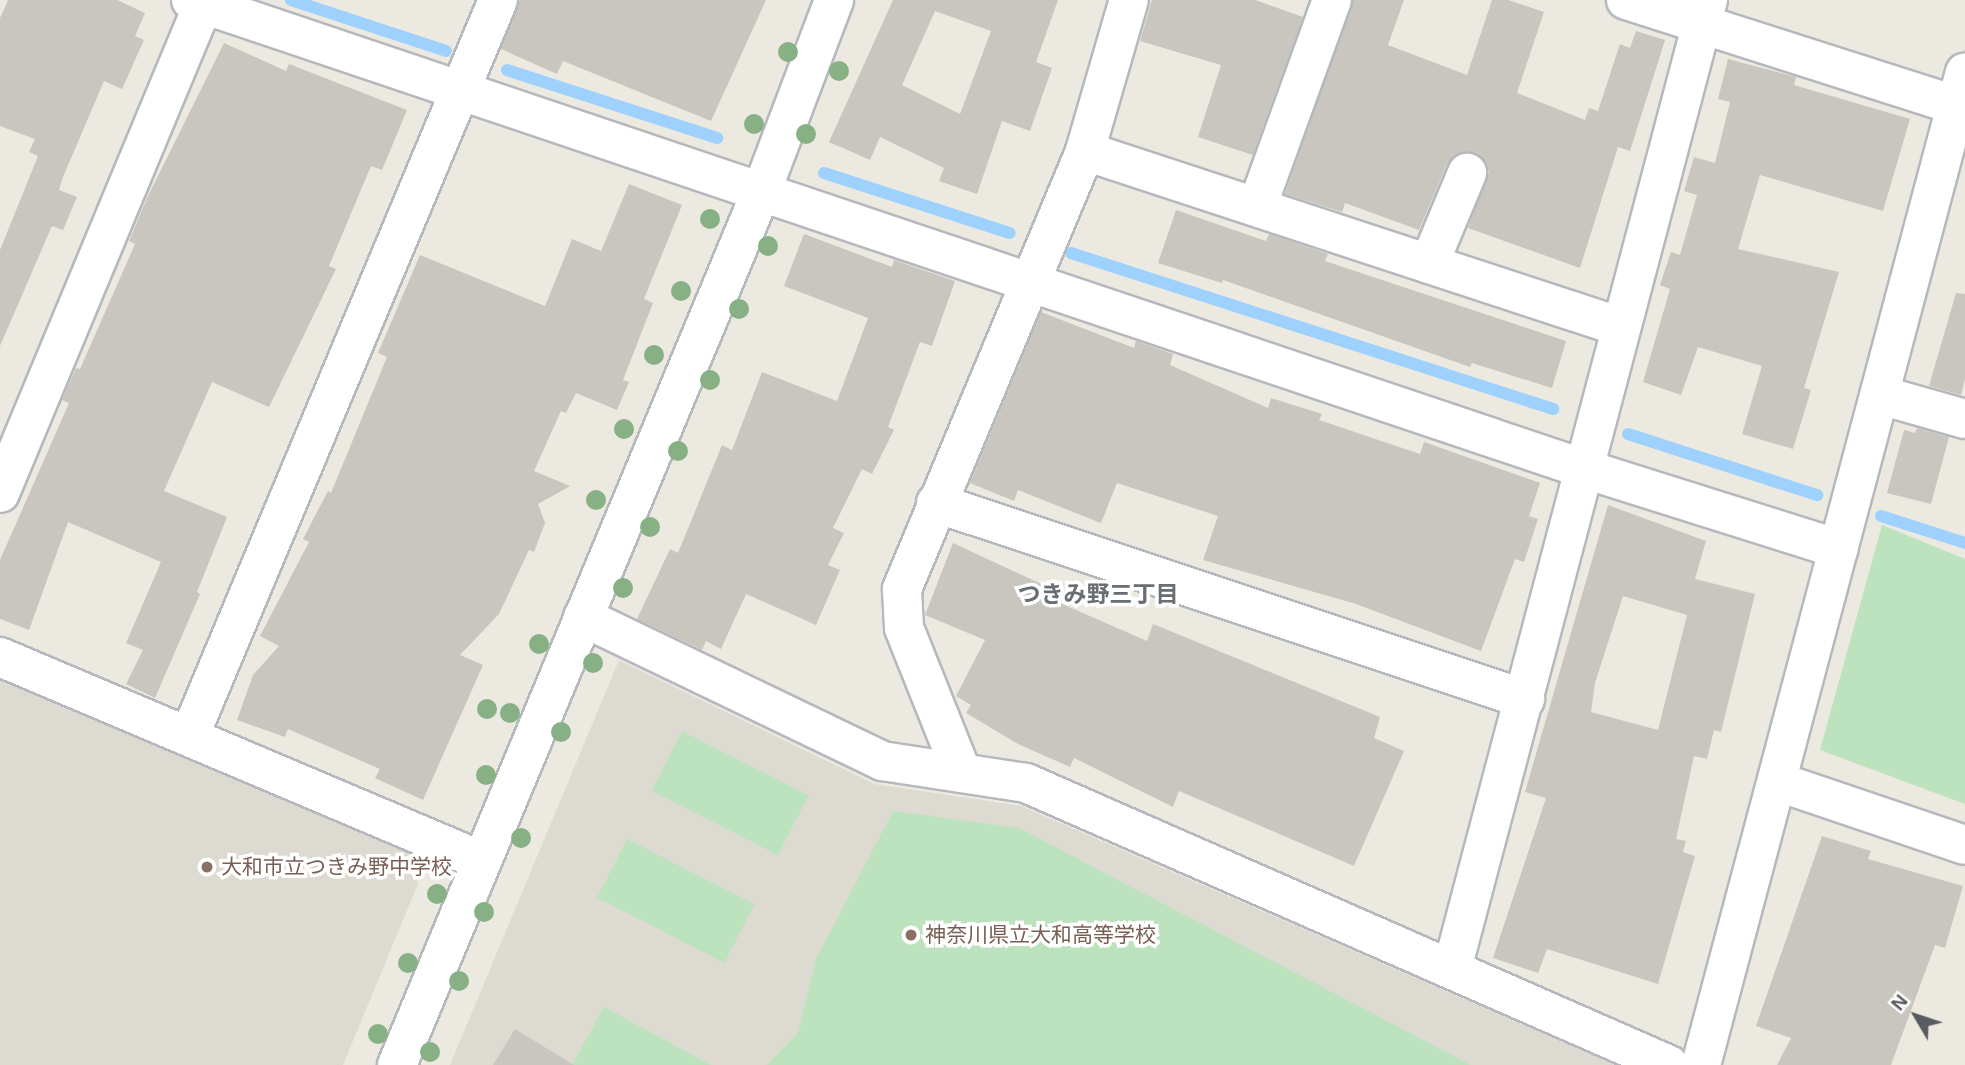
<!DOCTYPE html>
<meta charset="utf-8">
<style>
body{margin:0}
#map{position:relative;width:1965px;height:1065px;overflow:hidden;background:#ece9e0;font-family:Helvetica,"Noto Sans JP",sans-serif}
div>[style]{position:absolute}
.education>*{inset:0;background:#dddbd1}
.green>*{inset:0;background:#bce3bd;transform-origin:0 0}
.stream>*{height:12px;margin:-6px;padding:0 6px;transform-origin:6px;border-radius:6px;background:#9ed1fd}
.building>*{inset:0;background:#c8c6bf}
.roads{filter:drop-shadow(2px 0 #b5b8bd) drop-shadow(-2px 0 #b5b8bd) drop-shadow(0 2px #b5b8bd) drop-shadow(0 -2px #b5b8bd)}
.minor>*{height:38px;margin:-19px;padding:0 19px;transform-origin:19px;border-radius:19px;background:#fff}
.trees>*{width:20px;height:20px;margin:-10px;border-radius:50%;background:#87b185}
.dots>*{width:19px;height:19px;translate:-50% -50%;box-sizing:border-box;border:4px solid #fff;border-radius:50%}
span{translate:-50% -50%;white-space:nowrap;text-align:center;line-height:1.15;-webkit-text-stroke:7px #fff;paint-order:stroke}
.education-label{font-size:21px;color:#785e54}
.left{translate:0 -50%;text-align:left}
.neighbourhood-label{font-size:23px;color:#696e73;font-weight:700}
.north{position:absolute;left:1881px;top:981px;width:70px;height:70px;-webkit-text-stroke:5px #fff;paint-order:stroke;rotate:309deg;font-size:19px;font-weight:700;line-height:28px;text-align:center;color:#585c61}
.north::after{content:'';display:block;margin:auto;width:24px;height:32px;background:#585c61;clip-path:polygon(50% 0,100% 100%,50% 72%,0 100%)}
</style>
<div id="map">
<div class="education">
<div style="clip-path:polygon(619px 660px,874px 784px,1021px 806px,1615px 1065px,450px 1065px)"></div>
<div style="clip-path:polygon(0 678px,411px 850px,418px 884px,343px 1065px,0 1065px)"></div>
</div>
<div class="green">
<div style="clip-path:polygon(1882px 525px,1965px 559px,1965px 804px,1820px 750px)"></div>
<div style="left:682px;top:731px;width:142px;height:67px;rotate:27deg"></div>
<div style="clip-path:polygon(893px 811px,1019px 828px,1471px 1065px,767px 1065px,798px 1033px,816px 959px)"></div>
<div style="left:627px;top:839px;width:143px;height:66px;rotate:27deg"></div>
<div style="clip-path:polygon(604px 1007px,711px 1065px,572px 1065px)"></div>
</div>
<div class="stream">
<div style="left:291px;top:0;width:163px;rotate:18.2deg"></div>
<div style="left:507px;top:70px;width:221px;rotate:17.9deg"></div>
<div style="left:824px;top:173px;width:195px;rotate:17.9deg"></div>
<div style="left:1071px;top:253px;width:507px;rotate:17.93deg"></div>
<div style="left:1628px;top:434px;width:199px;rotate:17.9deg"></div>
<div style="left:1881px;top:516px;width:88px;rotate:17.8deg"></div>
</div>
<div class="building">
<div style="clip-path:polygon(8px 0,117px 0,145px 13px,135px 36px,144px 40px,122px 89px,104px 81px,63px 177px,59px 190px,77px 197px,63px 230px,52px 226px,0 346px,0 250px,38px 156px,29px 152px,35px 139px,0 126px,0 18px)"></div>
<div style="clip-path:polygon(520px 0,766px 0,711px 121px,563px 61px,557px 74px,501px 49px)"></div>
<div style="clip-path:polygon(evenodd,893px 0,1058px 0,1036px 62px,1052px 68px,1030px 131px,1002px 121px,977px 194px,939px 181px,944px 168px,880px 137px,870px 160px,829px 142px,893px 0,935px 11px,991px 31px,960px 114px,902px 85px,935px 11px)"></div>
<div style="clip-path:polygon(1152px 0,1255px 0,1303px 17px,1253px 155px,1198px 137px,1221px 65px,1140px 41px)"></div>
<div style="clip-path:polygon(1353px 0,1404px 0,1388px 45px,1467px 75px,1492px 0,1508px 0,1544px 12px,1517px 93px,1585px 120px,1589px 108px,1598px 111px,1620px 44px,1630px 48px,1636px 31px,1665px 40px,1630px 151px,1618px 147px,1580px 268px,1468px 228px,1489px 171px,1475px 153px,1454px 155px,1447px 164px,1419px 230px,1345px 203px,1342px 212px,1285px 194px)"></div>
<div style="clip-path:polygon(224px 43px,286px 71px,289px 64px,407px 110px,382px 170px,371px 166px,329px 266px,336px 269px,269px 407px,212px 382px,164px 491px,227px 517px,197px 592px,200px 594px,155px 698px,126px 684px,143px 650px,126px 643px,161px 562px,68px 522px,29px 630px,0 619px,0 560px,69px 403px,62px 400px,76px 368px,80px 369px,135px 244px,129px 241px,147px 198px)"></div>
<div style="clip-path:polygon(1728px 59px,1796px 77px,1794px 85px,1910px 119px,1883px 211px,1760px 175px,1738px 249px,1839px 272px,1804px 388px,1811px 390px,1793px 449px,1742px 434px,1762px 366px,1698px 347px,1681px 395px,1643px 382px,1670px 289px,1660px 285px,1671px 252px,1680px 255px,1697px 195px,1684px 191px,1694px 157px,1715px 163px,1730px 102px,1718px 99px)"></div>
<div style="clip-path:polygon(629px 184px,682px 205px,644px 299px,653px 303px,623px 380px,629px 382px,617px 410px,576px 393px,566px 413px,561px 411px,534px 471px,570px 486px,538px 504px,545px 523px,534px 552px,529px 550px,499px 614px,460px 655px,483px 665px,423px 800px,375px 778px,380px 769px,288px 729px,285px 737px,237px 720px,253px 675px,279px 646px,260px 636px,309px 542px,303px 539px,328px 491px,331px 493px,387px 357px,378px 353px,420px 255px,545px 306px,572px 239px,601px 251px)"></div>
<div style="clip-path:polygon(1176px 210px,1266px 241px,1269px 234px,1328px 254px,1325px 261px,1566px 341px,1552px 388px,1472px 363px,1470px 367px,1223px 280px,1222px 283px,1158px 263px)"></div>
<div style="clip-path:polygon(804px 234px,892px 267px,894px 260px,955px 281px,932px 346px,920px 342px,888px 427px,894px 430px,872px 474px,862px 469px,833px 528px,844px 533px,828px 565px,840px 570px,816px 625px,746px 594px,721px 649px,706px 641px,702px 650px,637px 619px,670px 549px,678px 553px,722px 445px,732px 450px,762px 372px,837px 401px,868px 318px,784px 286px)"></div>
<div style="clip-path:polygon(1956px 293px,1965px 294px,1965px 379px,1961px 395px,1929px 386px)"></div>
<div style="clip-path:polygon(1041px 312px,1134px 348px,1136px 341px,1173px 354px,1170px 365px,1268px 408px,1271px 398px,1322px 414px,1319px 420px,1420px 454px,1424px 442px,1540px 483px,1529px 516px,1538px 519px,1524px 562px,1515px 559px,1481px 651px,1356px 604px,1203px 560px,1218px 516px,1117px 483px,1101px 523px,1018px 490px,1014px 501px,970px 483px)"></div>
<div style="clip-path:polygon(1917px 428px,1949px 437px,1931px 504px,1887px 493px,1904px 430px,1915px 433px)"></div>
<div style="clip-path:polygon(evenodd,1608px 505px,1706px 541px,1695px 579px,1755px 594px,1721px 732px,1714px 730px,1707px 759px,1694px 756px,1676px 839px,1686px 841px,1683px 852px,1695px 856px,1658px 984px,1547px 949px,1538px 973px,1493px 958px,1546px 798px,1525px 792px,1608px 505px,1623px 596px,1687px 615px,1658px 730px,1591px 712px,1595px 683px,1623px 596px)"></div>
<div style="clip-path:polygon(953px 543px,1063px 594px,1060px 603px,1147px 641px,1153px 624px,1380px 717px,1374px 738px,1404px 751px,1354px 866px,1179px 791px,1173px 807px,1074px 758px,1070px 767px,1018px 744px,966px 713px,971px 705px,956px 696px,985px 640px,925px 615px)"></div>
<div style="clip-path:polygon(1822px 836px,1871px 851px,1868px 859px,1963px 886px,1945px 948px,1935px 945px,1891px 1065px,1777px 1065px,1791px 1038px,1756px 1026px)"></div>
<div style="clip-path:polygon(515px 1029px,574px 1065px,493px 1065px)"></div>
</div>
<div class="roads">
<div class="minor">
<div style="left:191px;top:0;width:1468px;rotate:18.6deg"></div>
<div style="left:1582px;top:468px;width:269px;rotate:17.5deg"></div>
<div style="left:1626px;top:0;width:356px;rotate:17.7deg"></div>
<div style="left:1085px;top:151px;width:564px;rotate:18.18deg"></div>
<div style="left:1257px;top:207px;width:220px;rotate:-70.1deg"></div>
<div style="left:1429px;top:264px;width:99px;rotate:-67.3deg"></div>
<div style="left:1880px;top:395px;width:88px;rotate:15.8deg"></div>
<div style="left:0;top:493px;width:534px;rotate:-67.42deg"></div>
<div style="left:936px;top:503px;width:621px;rotate:18.41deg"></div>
<div style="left:583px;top:617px;width:332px;rotate:25.7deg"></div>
<div style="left:882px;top:761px;width:146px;rotate:8.7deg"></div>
<div style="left:1026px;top:783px;width:702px;rotate:23.68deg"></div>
<div style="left:0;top:657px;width:523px;rotate:22.94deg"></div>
<div style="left:189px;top:737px;width:799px;rotate:-67.25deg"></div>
<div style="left:962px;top:773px;width:156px;rotate:-111.8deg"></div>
<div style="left:904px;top:628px;width:39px;rotate:-93deg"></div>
<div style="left:902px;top:589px;width:475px;rotate:-67.3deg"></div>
<div style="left:1085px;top:151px;width:157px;rotate:-73.8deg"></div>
<div style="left:1779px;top:782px;width:196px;rotate:18.7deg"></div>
<div style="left:1452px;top:969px;width:1002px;rotate:-75.2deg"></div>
<div style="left:397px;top:1065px;width:948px;rotate:-67.36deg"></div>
<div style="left:762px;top:190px;width:203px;rotate:-69.2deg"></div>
<div style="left:1701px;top:1065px;width:1027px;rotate:-75.11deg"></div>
</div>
</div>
<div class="trees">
<div style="left:788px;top:52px"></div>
<div style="left:839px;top:71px"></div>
<div style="left:754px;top:124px"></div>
<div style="left:806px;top:134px"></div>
<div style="left:710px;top:219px"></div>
<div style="left:768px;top:246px"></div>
<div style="left:681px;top:291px"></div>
<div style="left:739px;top:309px"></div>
<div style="left:654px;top:355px"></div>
<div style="left:710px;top:380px"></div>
<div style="left:624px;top:429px"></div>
<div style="left:678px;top:451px"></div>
<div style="left:596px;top:500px"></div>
<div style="left:650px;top:527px"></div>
<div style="left:623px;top:588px"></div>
<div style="left:539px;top:644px"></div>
<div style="left:593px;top:663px"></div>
<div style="left:487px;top:709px"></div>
<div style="left:510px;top:713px"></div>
<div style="left:561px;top:732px"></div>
<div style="left:486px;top:775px"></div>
<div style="left:521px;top:838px"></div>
<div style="left:437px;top:894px"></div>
<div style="left:484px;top:912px"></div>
<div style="left:408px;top:963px"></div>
<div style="left:459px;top:981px"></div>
<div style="left:378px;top:1034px"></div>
<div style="left:430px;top:1052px"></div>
</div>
<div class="dots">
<div style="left:207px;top:867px;background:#8d6e63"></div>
<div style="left:911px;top:935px;background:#8d6e63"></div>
</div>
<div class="education-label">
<span class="left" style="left:221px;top:867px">大和市立つきみ野中学校</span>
<span class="left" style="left:925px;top:935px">神奈川県立大和高等学校</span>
</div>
<div class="neighbourhood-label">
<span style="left:1098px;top:594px">つきみ野三丁目</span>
</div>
<div class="north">N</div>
</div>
